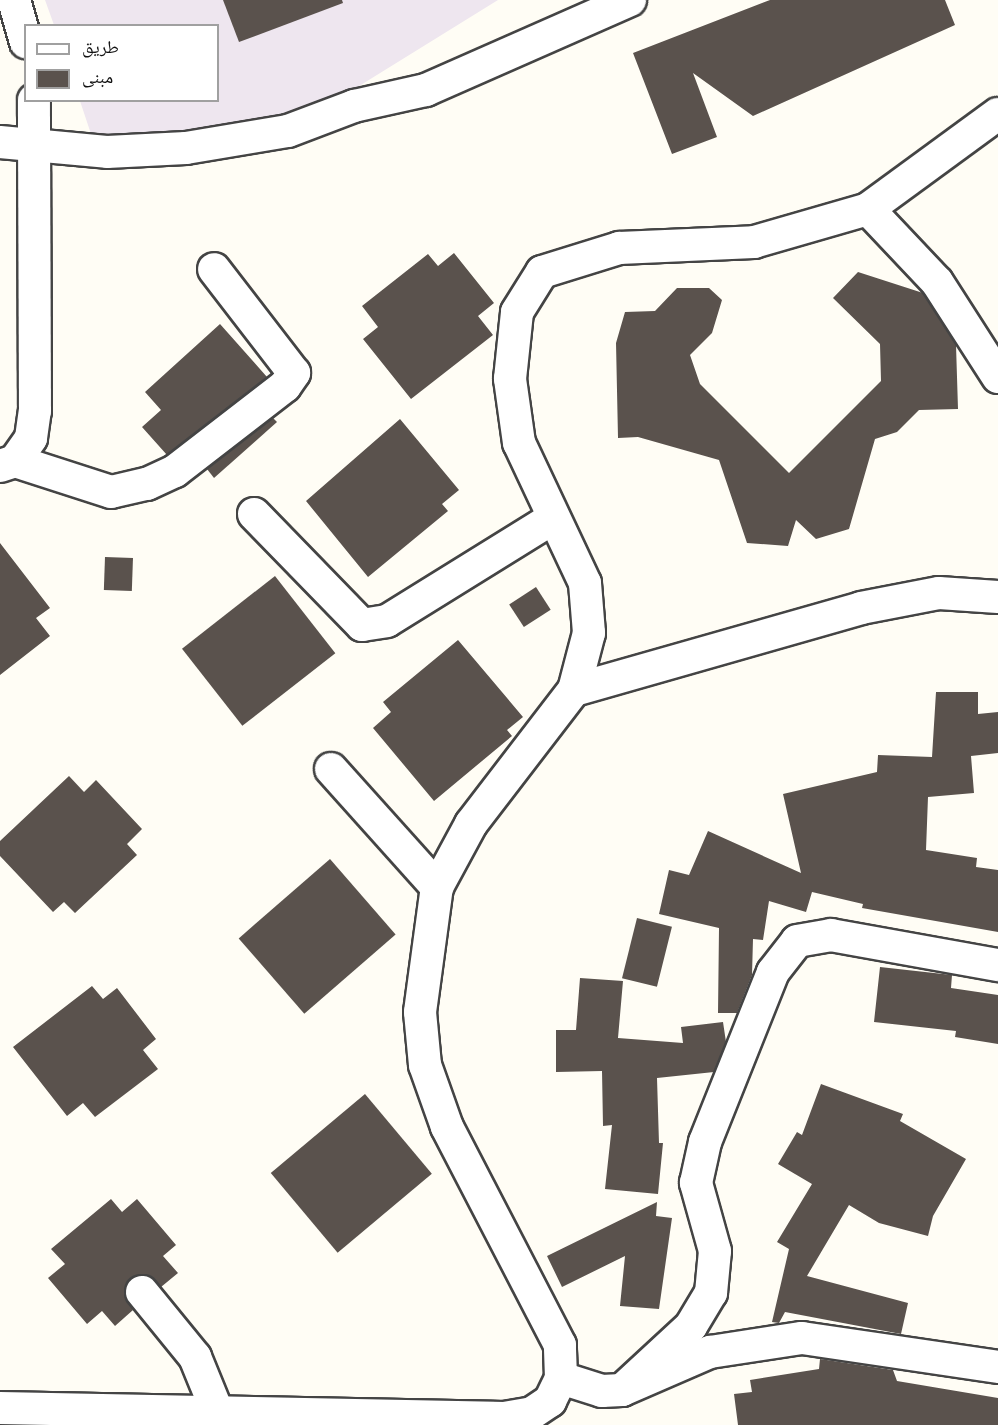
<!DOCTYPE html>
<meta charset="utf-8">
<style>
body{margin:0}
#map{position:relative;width:998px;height:1425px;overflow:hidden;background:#fffdf5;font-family:"Roboto Serif","Noto Naskh Arabic",serif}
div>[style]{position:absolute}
.industrial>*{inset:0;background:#eee6ef}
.building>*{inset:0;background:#5a524d;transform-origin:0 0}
.roads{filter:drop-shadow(2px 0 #444) drop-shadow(-2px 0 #444) drop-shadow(0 2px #444) drop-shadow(0 -2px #444)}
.street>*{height:32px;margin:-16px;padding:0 16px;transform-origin:16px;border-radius:16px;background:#fff}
span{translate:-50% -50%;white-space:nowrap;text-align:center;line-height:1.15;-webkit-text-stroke:6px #fff;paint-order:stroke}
.legend{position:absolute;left:24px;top:24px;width:195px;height:78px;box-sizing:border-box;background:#fff;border:2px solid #a0a0a0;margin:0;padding:8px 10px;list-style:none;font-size:18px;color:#111}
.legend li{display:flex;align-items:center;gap:12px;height:30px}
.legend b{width:30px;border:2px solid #a0a0a0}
</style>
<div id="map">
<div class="industrial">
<div style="clip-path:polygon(45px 0,498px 0,322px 109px,196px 136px,94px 143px,80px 101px,218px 100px,218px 26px,54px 25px)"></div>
</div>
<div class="building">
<div style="clip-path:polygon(223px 0,342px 0,343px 3px,239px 42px)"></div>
<div style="clip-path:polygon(770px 0,945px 0,955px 25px,753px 116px,693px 73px,717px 137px,672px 154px,633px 53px)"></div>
<div style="clip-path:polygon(454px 253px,494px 303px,478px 316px,493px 335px,411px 399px,363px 339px,378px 327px,362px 306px,428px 254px,438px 266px)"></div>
<div style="clip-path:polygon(858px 272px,923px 293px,956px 345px,958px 409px,919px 410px,897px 432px,875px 439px,849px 529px,816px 539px,796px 520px,788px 546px,747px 543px,719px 460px,638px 437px,618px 438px,616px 343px,625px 312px,655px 311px,677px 288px,709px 288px,722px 300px,712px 333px,690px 355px,700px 384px,789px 473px,881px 381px,880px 344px,833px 298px)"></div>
<div style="clip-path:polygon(220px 324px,267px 377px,167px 455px,142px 427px,161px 410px,145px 392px)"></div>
<div style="clip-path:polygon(273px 418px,277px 422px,214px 478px,207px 469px)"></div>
<div style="clip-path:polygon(400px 419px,459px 490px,442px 504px,448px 511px,368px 577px,306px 501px)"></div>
<div style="clip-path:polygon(0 543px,50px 608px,36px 618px,50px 636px,0 675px)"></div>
<div style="left:105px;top:557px;width:28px;height:33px;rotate:2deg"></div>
<div style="left:275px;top:576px;width:98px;height:118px;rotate:52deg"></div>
<div style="left:536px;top:587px;width:27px;height:32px;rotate:57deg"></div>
<div style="clip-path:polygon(458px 640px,523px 717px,507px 730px,512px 736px,434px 801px,373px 728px,391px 712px,383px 702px)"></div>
<div style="clip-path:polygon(936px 692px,978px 692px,978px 714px,998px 712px,998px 753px,971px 756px,974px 793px,928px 797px,926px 850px,977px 858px,976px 867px,998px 870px,998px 932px,862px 908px,863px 904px,812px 892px,806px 912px,769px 901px,763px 940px,753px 939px,752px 975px,737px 1013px,718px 1013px,719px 928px,659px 914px,669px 870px,689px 875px,708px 831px,801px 873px,783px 794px,877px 772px,878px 755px,932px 757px)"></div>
<div style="clip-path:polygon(69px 776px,84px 792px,96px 780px,142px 829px,127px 844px,137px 855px,75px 913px,64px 902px,53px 912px,0 856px,0 841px)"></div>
<div style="left:330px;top:859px;width:100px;height:121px;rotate:49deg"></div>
<div style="left:637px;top:918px;width:36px;height:62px;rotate:14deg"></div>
<div style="clip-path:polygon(880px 967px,952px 975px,951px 988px,998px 995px,998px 1044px,955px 1037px,956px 1031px,874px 1022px)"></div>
<div style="clip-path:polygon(580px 978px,623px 981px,618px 1038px,683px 1043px,681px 1027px,723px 1022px,726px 1042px,714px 1072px,657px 1078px,659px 1143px,663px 1143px,658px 1194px,605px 1189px,612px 1125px,603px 1126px,602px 1071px,556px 1072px,556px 1030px,576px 1030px)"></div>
<div style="clip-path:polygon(92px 986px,103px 999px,117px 988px,156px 1039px,143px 1050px,158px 1069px,95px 1117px,83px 1103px,67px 1116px,13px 1047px)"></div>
<div style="clip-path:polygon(821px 1084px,903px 1114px,900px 1121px,966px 1159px,933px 1216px,928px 1236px,879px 1223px,849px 1205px,807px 1276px,908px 1303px,901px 1334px,785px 1312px,779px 1323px,772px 1322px,789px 1249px,777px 1242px,812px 1184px,778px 1164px,797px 1132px,802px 1135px)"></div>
<div style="left:365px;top:1094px;width:104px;height:123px;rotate:50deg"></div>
<div style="clip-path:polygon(111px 1199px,122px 1212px,137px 1199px,176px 1245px,163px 1256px,178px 1273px,161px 1287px,148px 1275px,131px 1278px,124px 1294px,133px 1310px,115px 1326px,102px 1311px,87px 1324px,48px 1278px,65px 1264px,51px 1249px)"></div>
<div style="clip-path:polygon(657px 1202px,656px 1216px,672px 1218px,659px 1309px,620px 1306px,625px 1256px,562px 1287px,547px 1256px)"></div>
<div style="clip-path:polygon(820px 1359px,893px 1370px,897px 1381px,998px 1398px,998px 1425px,738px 1425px,734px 1394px,752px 1392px,750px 1380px,819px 1369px)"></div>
</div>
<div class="roads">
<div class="street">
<div style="left:14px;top:0;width:44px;rotate:74.1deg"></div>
<div style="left:0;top:142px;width:107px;rotate:5.3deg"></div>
<div style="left:107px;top:152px;width:79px;rotate:-2.9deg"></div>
<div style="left:186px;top:148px;width:103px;rotate:-9.5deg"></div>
<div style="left:288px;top:131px;width:71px;rotate:-20.7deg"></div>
<div style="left:354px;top:106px;width:74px;rotate:-12.5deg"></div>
<div style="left:426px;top:90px;width:223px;rotate:-23.8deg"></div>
<div style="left:868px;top:209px;width:100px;rotate:46.6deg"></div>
<div style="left:937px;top:282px;width:113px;rotate:57.3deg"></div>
<div style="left:15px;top:461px;width:101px;rotate:17.9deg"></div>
<div style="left:111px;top:492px;width:37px;rotate:-13deg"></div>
<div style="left:147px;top:484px;width:31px;rotate:-25deg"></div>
<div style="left:175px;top:471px;width:139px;rotate:-37.7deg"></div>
<div style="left:285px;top:386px;width:16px;rotate:-55deg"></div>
<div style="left:294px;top:373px;width:131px;rotate:-127.6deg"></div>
<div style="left:0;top:466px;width:16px;rotate:-18deg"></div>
<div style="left:15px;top:461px;width:28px;rotate:-55deg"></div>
<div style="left:31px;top:438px;width:27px;rotate:-82deg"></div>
<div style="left:35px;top:411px;width:311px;rotate:-90.2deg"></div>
<div style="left:254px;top:514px;width:155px;rotate:45.8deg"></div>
<div style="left:362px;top:625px;width:25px;rotate:-9deg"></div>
<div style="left:387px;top:621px;width:195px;rotate:-31.8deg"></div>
<div style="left:574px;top:690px;width:298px;rotate:-15.9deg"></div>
<div style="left:861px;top:608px;width:79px;rotate:-10.9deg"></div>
<div style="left:939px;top:593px;width:59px;rotate:3.9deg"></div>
<div style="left:331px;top:769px;width:159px;rotate:48.1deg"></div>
<div style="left:142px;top:1292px;width:84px;rotate:50.8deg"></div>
<div style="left:195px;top:1357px;width:58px;rotate:67.8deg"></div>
<div style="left:561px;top:1378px;width:43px;rotate:17.6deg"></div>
<div style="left:602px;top:1391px;width:20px;rotate:-3deg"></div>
<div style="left:622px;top:1390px;width:96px;rotate:-23.4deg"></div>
<div style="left:710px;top:1352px;width:93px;rotate:-8.7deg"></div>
<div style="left:802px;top:1338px;width:198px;rotate:8.4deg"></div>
<div style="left:622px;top:1390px;width:94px;rotate:-42.8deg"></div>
<div style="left:691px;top:1326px;width:39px;rotate:-59deg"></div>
<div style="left:711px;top:1293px;width:42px;rotate:-84.6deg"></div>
<div style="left:715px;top:1251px;width:71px;rotate:-105.6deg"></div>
<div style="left:696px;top:1183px;width:42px;rotate:-77.6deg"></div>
<div style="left:705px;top:1142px;width:183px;rotate:-68.2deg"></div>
<div style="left:773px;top:972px;width:39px;rotate:-52deg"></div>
<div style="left:797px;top:941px;width:35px;rotate:-10deg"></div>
<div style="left:831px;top:935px;width:170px;rotate:10.2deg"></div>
<div style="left:0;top:1408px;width:504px;rotate:1.14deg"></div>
<div style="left:504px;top:1418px;width:28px;rotate:-10deg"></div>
<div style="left:532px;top:1413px;width:22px;rotate:-34deg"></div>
<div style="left:550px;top:1401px;width:25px;rotate:-64deg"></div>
<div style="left:561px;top:1378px;width:33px;rotate:-92deg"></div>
<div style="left:560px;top:1345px;width:246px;rotate:-117.4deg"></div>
<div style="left:447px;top:1127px;width:66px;rotate:-109.5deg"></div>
<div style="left:425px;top:1065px;width:53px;rotate:-95.4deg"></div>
<div style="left:420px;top:1012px;width:126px;rotate:-82.3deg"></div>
<div style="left:437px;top:887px;width:72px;rotate:-61.6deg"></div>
<div style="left:471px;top:824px;width:169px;rotate:-52.5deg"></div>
<div style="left:574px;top:690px;width:59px;rotate:-75.3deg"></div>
<div style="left:589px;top:633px;width:50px;rotate:-94.6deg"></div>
<div style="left:585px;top:583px;width:155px;rotate:-115.2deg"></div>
<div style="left:519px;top:443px;width:65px;rotate:-98deg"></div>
<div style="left:510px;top:379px;width:67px;rotate:-84deg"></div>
<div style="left:517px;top:312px;width:47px;rotate:-58deg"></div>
<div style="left:542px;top:272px;width:81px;rotate:-17.3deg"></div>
<div style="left:619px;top:248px;width:135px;rotate:-2.5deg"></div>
<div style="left:754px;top:242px;width:119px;rotate:-16.1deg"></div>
<div style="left:868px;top:209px;width:161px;rotate:-36.2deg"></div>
</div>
</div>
<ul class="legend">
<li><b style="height:8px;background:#fff"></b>طريق</li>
<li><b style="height:16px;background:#5a524d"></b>مبنى</li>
</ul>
</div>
